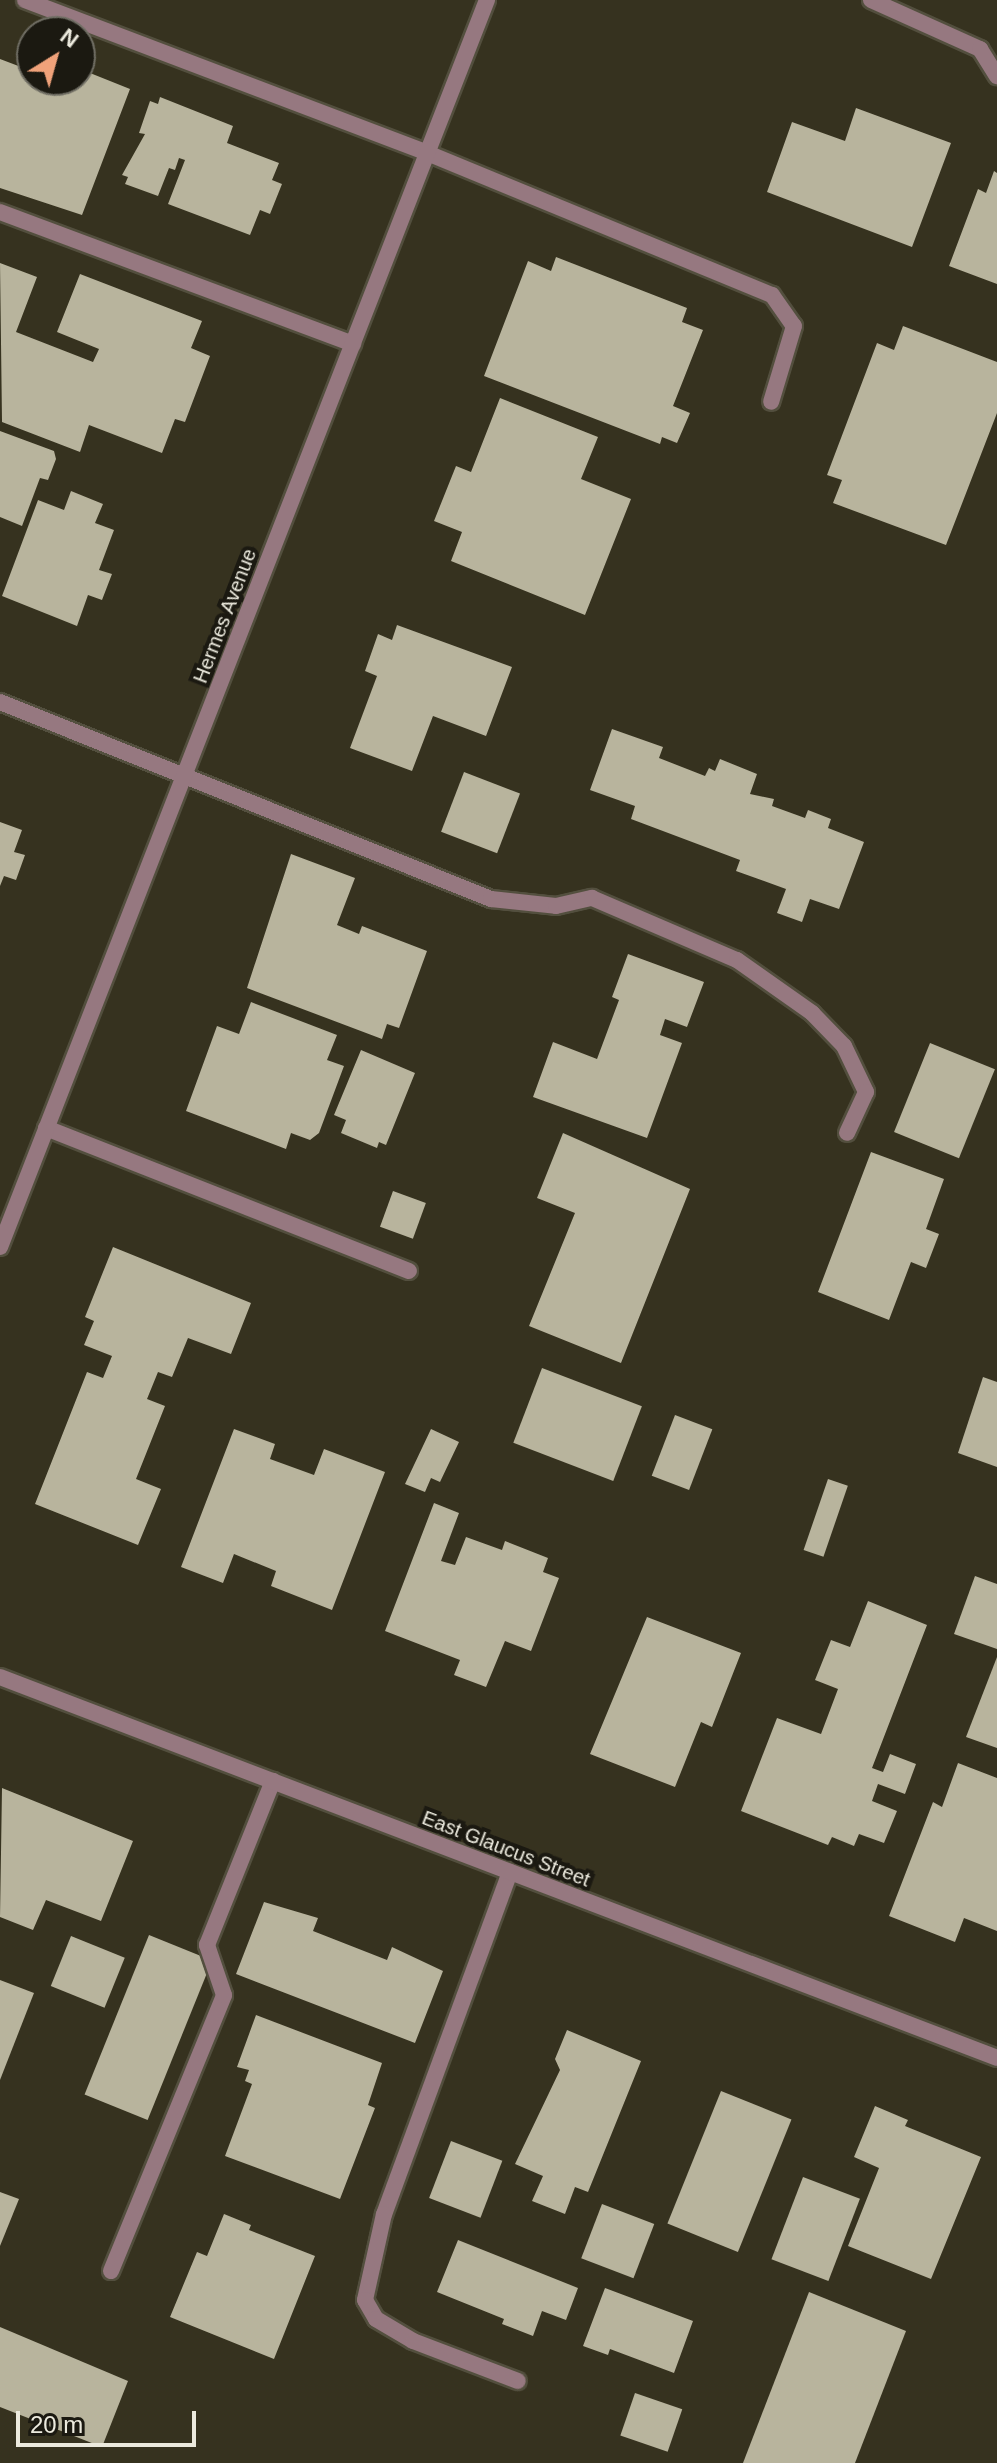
<!DOCTYPE html>
<style>
body{margin:0}
#map{position:relative;width:997px;height:2463px;overflow:hidden;background:#36321f;font-family:Arial,sans-serif}
div>[style]{position:absolute}
.building>*{inset:0;background:#b8b49d;transform-origin:0 0}
.roads{filter:drop-shadow(2px 0 #534f3e) drop-shadow(-2px 0 #534f3e) drop-shadow(0 2px #534f3e) drop-shadow(0 -2px #534f3e)}
.service>*{height:16px;margin:-8px;padding:0 8px;transform-origin:8px;border-radius:8px;background:#967880}
.minor>*{height:16px;margin:-8px;padding:0 8px;transform-origin:8px;border-radius:8px;background:#967880}
span{translate:-50% -50%;white-space:nowrap;text-align:center;line-height:1.15;-webkit-text-stroke:8px #1b1911;paint-order:stroke}
.street-label{font-size:20px;color:#eceade}
.north{position:absolute;left:16px;top:16px;width:80px;height:80px;box-sizing:border-box;background:#1b1911;border:2px solid #6f6d63;border-radius:50%;rotate:37deg;font-size:22px;font-weight:700;line-height:32px;text-align:center;color:#eceade}
.north::after{content:'';display:block;margin:auto;width:28px;height:36px;background:#f0a27a;clip-path:polygon(50% 0,100% 100%,50% 72%,0 100%)}
.scale{position:absolute;left:16px;top:2411px;width:180px;height:36px;box-sizing:border-box;border:4px solid #eceade;border-top:0;padding-left:10px;font-size:24px;line-height:28px;white-space:nowrap;color:#eceade;-webkit-text-stroke:6px #1b1911;paint-order:stroke}
</style>
<div id="map">
<div class="building">
<div style="clip-path:polygon(0 59px,29px 70px,32px 63px,32px 80px,80px 80px,80px 69px,130px 89px,82px 215px,0 188px)"></div>
<div style="clip-path:polygon(160px 97px,233px 126px,227px 143px,279px 163px,272px 180px,282px 184px,270px 214px,260px 210px,250px 235px,168px 204px,185px 160px,179px 158px,175px 170px,169px 168px,158px 196px,125px 184px,128px 177px,122px 175px,145px 134px,139px 133px,150px 101px,158px 104px)"></div>
<div style="clip-path:polygon(856px 108px,951px 143px,912px 247px,767px 192px,792px 122px,845px 141px)"></div>
<div style="clip-path:polygon(994px 171px,997px 173px,997px 284px,949px 266px,978px 189px,986px 193px)"></div>
<div style="clip-path:polygon(556px 257px,687px 308px,682px 322px,703px 330px,673px 406px,690px 413px,677px 443px,662px 437px,660px 444px,484px 376px,528px 261px,551px 271px)"></div>
<div style="clip-path:polygon(0 263px,37px 277px,16px 332px,93px 362px,99px 349px,57px 332px,80px 274px,202px 321px,191px 348px,210px 356px,185px 422px,175px 419px,162px 453px,89px 425px,80px 452px,2px 422px)"></div>
<div style="clip-path:polygon(903px 326px,997px 362px,997px 413px,946px 545px,833px 503px,842px 480px,827px 475px,877px 343px,894px 350px)"></div>
<div style="clip-path:polygon(500px 398px,598px 437px,581px 479px,631px 499px,585px 615px,451px 561px,462px 532px,434px 521px,456px 466px,471px 472px)"></div>
<div style="clip-path:polygon(0 431px,54px 451px,56px 459px,48px 480px,40px 478px,22px 526px,0 517px)"></div>
<div style="clip-path:polygon(71px 491px,103px 504px,95px 523px,114px 530px,99px 570px,112px 574px,102px 600px,88px 595px,77px 626px,2px 596px,38px 500px,64px 510px)"></div>
<div style="clip-path:polygon(397px 625px,512px 667px,486px 736px,433px 716px,412px 771px,350px 748px,377px 676px,365px 671px,378px 634px,392px 640px)"></div>
<div style="clip-path:polygon(612px 729px,663px 747px,659px 758px,705px 776px,709px 768px,715px 771px,720px 759px,757px 774px,750px 794px,774px 799px,772px 806px,805px 818px,808px 810px,831px 819px,828px 828px,864px 842px,839px 909px,810px 899px,802px 922px,777px 913px,786px 889px,736px 871px,740px 860px,631px 819px,635px 806px,590px 790px)"></div>
<div style="left:464px;top:772px;width:60px;height:64px;rotate:21deg"></div>
<div style="clip-path:polygon(0 822px,22px 830px,14px 852px,25px 855px,16px 880px,4px 876px,0 886px)"></div>
<div style="clip-path:polygon(291px 854px,355px 878px,337px 925px,359px 934px,362px 926px,427px 951px,399px 1028px,387px 1024px,382px 1039px,247px 988px)"></div>
<div style="clip-path:polygon(628px 954px,704px 982px,687px 1027px,665px 1019px,660px 1035px,682px 1043px,647px 1138px,533px 1097px,553px 1042px,597px 1059px,619px 1000px,612px 997px)"></div>
<div style="clip-path:polygon(251px 1002px,337px 1035px,327px 1060px,344px 1066px,319px 1133px,310px 1140px,291px 1133px,286px 1149px,186px 1111px,217px 1026px,239px 1034px)"></div>
<div style="left:930px;top:1043px;width:70px;height:96px;rotate:22deg"></div>
<div style="clip-path:polygon(361px 1050px,415px 1073px,386px 1145px,379px 1142px,377px 1148px,341px 1133px,346px 1120px,334px 1115px)"></div>
<div style="clip-path:polygon(563px 1133px,690px 1189px,621px 1363px,529px 1326px,575px 1213px,537px 1198px)"></div>
<div style="clip-path:polygon(871px 1152px,944px 1179px,926px 1229px,939px 1234px,926px 1268px,911px 1262px,889px 1320px,818px 1292px)"></div>
<div style="left:393px;top:1191px;width:35px;height:38px;rotate:20deg"></div>
<div style="clip-path:polygon(113px 1247px,251px 1303px,231px 1354px,188px 1338px,172px 1377px,158px 1372px,147px 1399px,165px 1406px,136px 1479px,161px 1489px,138px 1545px,35px 1504px,87px 1372px,103px 1378px,112px 1356px,84px 1345px,94px 1321px,85px 1317px)"></div>
<div style="left:542px;top:1368px;width:107px;height:80px;rotate:21deg"></div>
<div style="clip-path:polygon(983px 1377px,997px 1382px,997px 1467px,958px 1453px)"></div>
<div style="left:675px;top:1415px;width:40px;height:65px;rotate:21deg"></div>
<div style="clip-path:polygon(234px 1429px,275px 1444px,270px 1459px,314px 1475px,324px 1449px,385px 1472px,332px 1610px,271px 1586px,276px 1571px,234px 1554px,223px 1583px,181px 1567px)"></div>
<div style="clip-path:polygon(431px 1429px,459px 1442px,440px 1482px,431px 1478px,425px 1492px,405px 1484px)"></div>
<div style="left:828px;top:1479px;width:21px;height:75px;rotate:19deg"></div>
<div style="clip-path:polygon(434px 1503px,459px 1513px,441px 1561px,455px 1565px,466px 1537px,502px 1550px,505px 1541px,548px 1558px,543px 1572px,559px 1578px,531px 1651px,505px 1641px,486px 1687px,454px 1675px,460px 1660px,385px 1631px)"></div>
<div style="clip-path:polygon(975px 1576px,997px 1584px,997px 1649px,954px 1634px)"></div>
<div style="clip-path:polygon(868px 1601px,927px 1625px,872px 1768px,883px 1772px,890px 1754px,916px 1764px,905px 1794px,878px 1784px,872px 1801px,897px 1811px,884px 1843px,859px 1834px,854px 1846px,832px 1837px,828px 1845px,741px 1811px,777px 1718px,821px 1734px,838px 1689px,815px 1680px,831px 1640px,850px 1647px)"></div>
<div style="clip-path:polygon(647px 1617px,741px 1653px,712px 1727px,701px 1722px,675px 1787px,590px 1754px)"></div>
<div style="clip-path:polygon(997px 1657px,997px 1748px,966px 1737px)"></div>
<div style="clip-path:polygon(958px 1763px,997px 1778px,997px 1931px,964px 1918px,955px 1942px,889px 1916px,933px 1802px,942px 1807px)"></div>
<div style="clip-path:polygon(2px 1788px,133px 1841px,101px 1921px,46px 1900px,33px 1930px,0 1917px)"></div>
<div style="clip-path:polygon(264px 1902px,318px 1918px,313px 1931px,387px 1960px,392px 1947px,443px 1971px,415px 2043px,236px 1974px)"></div>
<div style="left:149px;top:1935px;width:68px;height:172px;rotate:22deg"></div>
<div style="left:71px;top:1936px;width:58px;height:54px;rotate:22deg"></div>
<div style="clip-path:polygon(0 1980px,34px 1993px,0 2080px)"></div>
<div style="clip-path:polygon(256px 2015px,382px 2063px,368px 2105px,375px 2108px,340px 2199px,225px 2156px,252px 2084px,245px 2081px,249px 2070px,237px 2067px)"></div>
<div style="clip-path:polygon(567px 2030px,641px 2061px,588px 2192px,575px 2187px,565px 2214px,532px 2201px,543px 2176px,515px 2164px,560px 2070px,555px 2059px)"></div>
<div style="left:721px;top:2091px;width:76px;height:143px;rotate:22deg"></div>
<div style="clip-path:polygon(875px 2106px,908px 2120px,905px 2126px,981px 2157px,931px 2279px,848px 2246px,879px 2168px,854px 2157px)"></div>
<div style="left:451px;top:2141px;width:55px;height:61px;rotate:21deg"></div>
<div style="left:803px;top:2177px;width:61px;height:88px;rotate:21deg"></div>
<div style="clip-path:polygon(0 2192px,19px 2199px,0 2246px)"></div>
<div style="left:602px;top:2204px;width:56px;height:58px;rotate:21deg"></div>
<div style="clip-path:polygon(224px 2214px,251px 2225px,249px 2230px,315px 2256px,274px 2359px,170px 2317px,197px 2252px,207px 2256px)"></div>
<div style="clip-path:polygon(458px 2240px,578px 2288px,566px 2320px,542px 2311px,533px 2336px,502px 2324px,504px 2319px,437px 2292px)"></div>
<div style="clip-path:polygon(605px 2288px,693px 2321px,674px 2373px,610px 2349px,608px 2355px,583px 2346px)"></div>
<div style="clip-path:polygon(809px 2292px,906px 2331px,855px 2463px,743px 2463px)"></div>
<div style="clip-path:polygon(0 2327px,128px 2381px,102px 2447px,0 2407px)"></div>
<div style="left:635px;top:2393px;width:50px;height:45px;rotate:19deg"></div>
</div>
<div class="roads">
<div class="service">
<div style="left:25px;top:0;width:430px;rotate:20.8deg"></div>
<div style="left:427px;top:153px;width:373px;rotate:22.4deg"></div>
<div style="left:772px;top:295px;width:38px;rotate:55deg"></div>
<div style="left:794px;top:326px;width:79px;rotate:106.8deg"></div>
<div style="left:871px;top:0;width:120px;rotate:24.2deg"></div>
<div style="left:980px;top:49px;width:32px;rotate:58deg"></div>
<div style="left:0;top:212px;width:377px;rotate:20.5deg"></div>
<div style="left:0;top:702px;width:529px;rotate:21.86deg"></div>
<div style="left:491px;top:899px;width:65px;rotate:6.1deg"></div>
<div style="left:556px;top:906px;width:37px;rotate:-13deg"></div>
<div style="left:592px;top:898px;width:158px;rotate:23.2deg"></div>
<div style="left:737px;top:960px;width:92px;rotate:35.2deg"></div>
<div style="left:812px;top:1013px;width:46px;rotate:45.9deg"></div>
<div style="left:844px;top:1046px;width:51px;rotate:64.4deg"></div>
<div style="left:866px;top:1092px;width:45px;rotate:114.9deg"></div>
<div style="left:46px;top:1128px;width:390px;rotate:21.5deg"></div>
<div style="left:510px;top:1872px;width:364px;rotate:110.2deg"></div>
<div style="left:384px;top:2214px;width:88px;rotate:102.5deg"></div>
<div style="left:365px;top:2300px;width:22px;rotate:60deg"></div>
<div style="left:376px;top:2319px;width:43px;rotate:30.7deg"></div>
<div style="left:413px;top:2341px;width:112px;rotate:20.9deg"></div>
<div style="left:111px;top:2271px;width:298px;rotate:-67.7deg"></div>
<div style="left:224px;top:1995px;width:53px;rotate:-108.8deg"></div>
<div style="left:207px;top:1945px;width:177px;rotate:-68.1deg"></div>
</div>
<div class="minor">
<div style="left:0;top:1247px;width:1339px;rotate:-68.67deg"></div>
<div style="left:0;top:1677px;width:1067px;rotate:20.91deg"></div>
</div>
</div>
<div class="street-label">
<span style="left:225px;top:616px;rotate:-69deg">Hermes Avenue</span>
<span style="left:506px;top:1849px;rotate:21deg">East Glaucus Street</span>
</div>
<div class="north">N</div>
<div class="scale">20 m</div>
</div>
